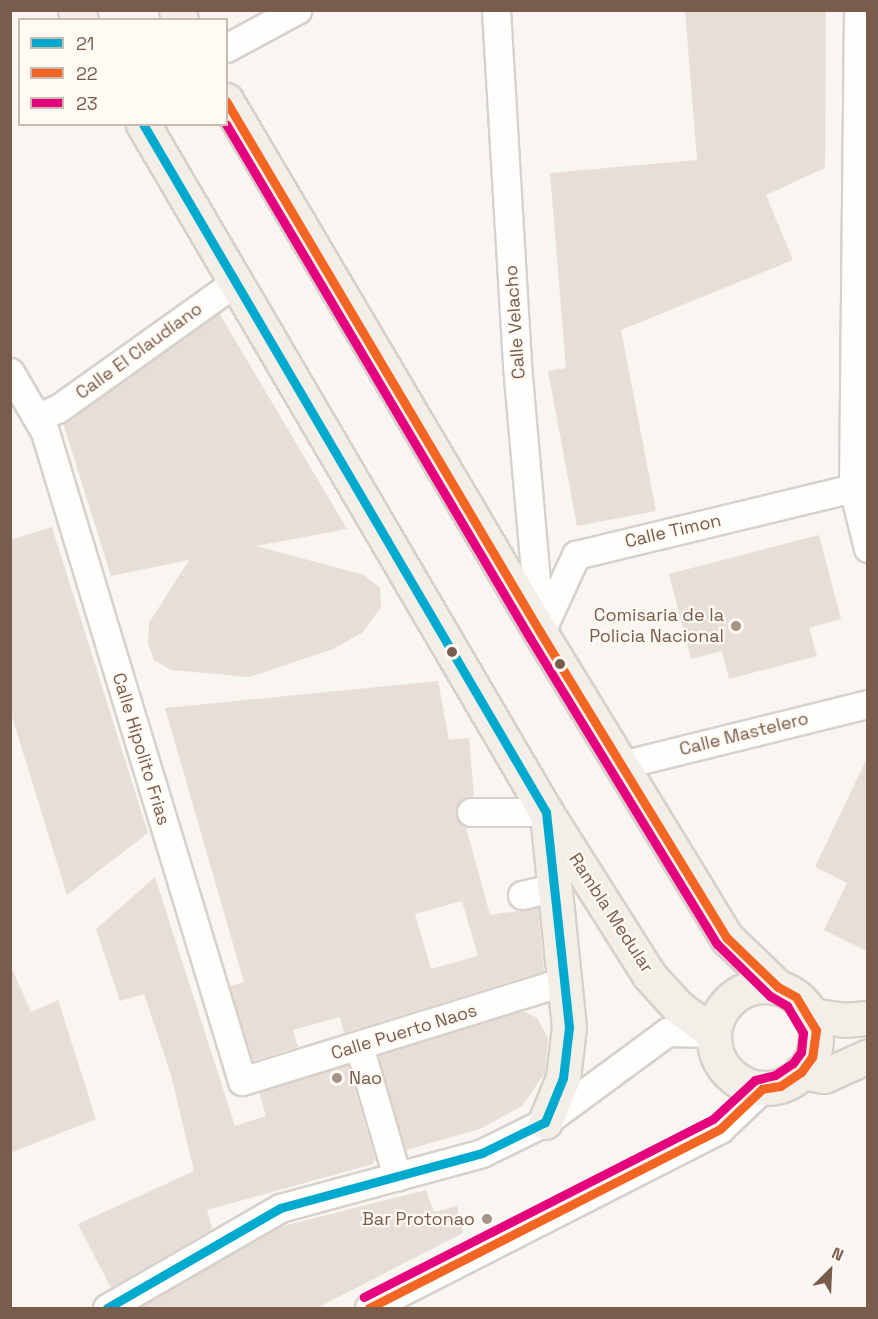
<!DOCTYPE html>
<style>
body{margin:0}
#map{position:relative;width:878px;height:1319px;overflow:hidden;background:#f9f5f0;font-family:"Space Grotesk",sans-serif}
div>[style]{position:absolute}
.building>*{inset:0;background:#e6ded7}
.roads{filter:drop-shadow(2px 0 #d7d1cb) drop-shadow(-2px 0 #d7d1cb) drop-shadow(0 2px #d7d1cb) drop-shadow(0 -2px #d7d1cb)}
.minor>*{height:27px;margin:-13.5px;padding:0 13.5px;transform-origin:13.5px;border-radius:13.5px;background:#fefefd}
.major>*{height:33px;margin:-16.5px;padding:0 16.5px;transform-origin:16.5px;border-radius:16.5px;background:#f3eee8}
.major>.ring{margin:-16.5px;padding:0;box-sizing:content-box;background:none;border:33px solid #f3eee8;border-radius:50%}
.bus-1>*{height:9px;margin:-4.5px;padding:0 4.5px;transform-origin:4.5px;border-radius:4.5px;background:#00a9ce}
.bus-2>*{height:9px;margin:-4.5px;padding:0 4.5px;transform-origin:4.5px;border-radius:4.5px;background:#f26522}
.bus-3>*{height:9px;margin:-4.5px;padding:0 4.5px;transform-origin:4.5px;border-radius:4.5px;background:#e5007d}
.dots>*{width:16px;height:16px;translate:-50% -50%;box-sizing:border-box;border:3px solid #fffaf3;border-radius:50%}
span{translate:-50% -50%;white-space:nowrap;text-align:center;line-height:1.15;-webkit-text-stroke:4.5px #fffaf3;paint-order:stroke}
.street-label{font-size:18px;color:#7a5c4d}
.poi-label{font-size:18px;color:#7a5c4d}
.right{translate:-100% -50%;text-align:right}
.left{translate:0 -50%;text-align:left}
.frame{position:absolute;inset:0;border:12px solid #7a5c4d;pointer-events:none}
.legend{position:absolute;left:18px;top:18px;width:210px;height:108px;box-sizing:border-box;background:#fffaf3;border:2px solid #cabbb1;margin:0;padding:8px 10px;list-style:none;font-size:18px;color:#7a5c4d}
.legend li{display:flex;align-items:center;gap:12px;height:30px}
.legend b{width:30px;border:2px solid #cabbb1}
.north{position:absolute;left:800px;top:1241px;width:60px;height:60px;-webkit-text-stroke:4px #fffaf3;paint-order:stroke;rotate:24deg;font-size:16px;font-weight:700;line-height:24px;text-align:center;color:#7a5c4d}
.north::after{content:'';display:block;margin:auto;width:21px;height:27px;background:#7a5c4d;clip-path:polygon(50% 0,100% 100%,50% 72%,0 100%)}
</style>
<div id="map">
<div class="building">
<div style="clip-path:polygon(685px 10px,826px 10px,825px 168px,766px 195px,793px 260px,621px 330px,656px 511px,577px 526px,548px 371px,566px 368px,550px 173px,697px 160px)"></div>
<div style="clip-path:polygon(219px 313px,347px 529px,256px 546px,364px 575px,380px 588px,381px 607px,363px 632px,333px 649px,250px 677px,171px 670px,154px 660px,148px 644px,149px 623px,189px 560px,111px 576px,63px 423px)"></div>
<div style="clip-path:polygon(52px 527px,148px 833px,67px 895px,10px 710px,10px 540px)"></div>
<div style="clip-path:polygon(819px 535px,841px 619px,809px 628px,817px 656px,729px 679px,722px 651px,691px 659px,669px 574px)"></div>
<div style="clip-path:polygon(evenodd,438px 681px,449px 740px,469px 738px,474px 796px,463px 799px,455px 813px,466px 827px,490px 915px,538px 908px,544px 971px,344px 1033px,340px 1017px,293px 1030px,298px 1047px,252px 1061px,230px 986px,244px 982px,165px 708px,438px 681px,462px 901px,478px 956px,431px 969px,415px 914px,462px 901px)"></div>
<div style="clip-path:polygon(867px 758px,867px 951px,824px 930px,847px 883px,815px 867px)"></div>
<div style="clip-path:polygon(155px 877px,235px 1126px,266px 1116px,259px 1092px,348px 1065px,375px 1159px,373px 1164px,207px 1210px,212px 1229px,111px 1288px,78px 1224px,194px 1171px,171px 1075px,144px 994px,120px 1001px,96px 929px)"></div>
<div style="clip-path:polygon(10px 964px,31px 1012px,58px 1000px,96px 1119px,10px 1153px)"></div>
<div style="clip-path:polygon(523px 1011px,537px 1018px,548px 1038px,545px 1073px,522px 1106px,480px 1129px,406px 1150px,378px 1055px)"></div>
<div style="clip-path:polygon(426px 1190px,434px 1212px,457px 1206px,463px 1233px,317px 1308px,138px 1308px,279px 1227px)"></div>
</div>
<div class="roads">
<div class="minor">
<div style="left:496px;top:10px;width:356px;rotate:86.6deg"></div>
<div style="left:517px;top:365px;width:264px;rotate:85deg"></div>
<div style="left:858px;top:10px;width:478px;rotate:90.6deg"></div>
<div style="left:853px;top:488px;width:62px;rotate:76deg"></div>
<div style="left:226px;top:48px;width:81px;rotate:-28.2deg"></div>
<div style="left:10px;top:372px;width:69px;rotate:59.7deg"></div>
<div style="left:45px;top:432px;width:678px;rotate:73.11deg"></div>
<div style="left:242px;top:1081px;width:339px;rotate:-17.2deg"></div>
<div style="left:38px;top:417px;width:23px;rotate:-23deg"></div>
<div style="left:59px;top:408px;width:219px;rotate:-35.5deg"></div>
<div style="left:541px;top:631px;width:84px;rotate:-65.3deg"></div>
<div style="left:576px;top:555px;width:285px;rotate:-13.6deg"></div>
<div style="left:621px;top:765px;width:254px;rotate:-13.9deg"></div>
<div style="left:471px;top:812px;width:75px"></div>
<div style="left:522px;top:895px;width:36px;rotate:-13deg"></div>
<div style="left:359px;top:1046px;width:136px;rotate:73.8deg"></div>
<div style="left:107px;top:1308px;width:200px;rotate:-30deg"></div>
<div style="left:280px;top:1208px;width:209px;rotate:-15.2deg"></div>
<div style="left:482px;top:1153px;width:70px;rotate:-26.2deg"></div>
<div style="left:545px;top:1122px;width:152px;rotate:-36.4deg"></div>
<div style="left:667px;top:1032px;width:46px;rotate:1.2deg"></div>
<div style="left:369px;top:1308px;width:394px;rotate:-27deg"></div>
<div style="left:720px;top:1129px;width:58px;rotate:-43.6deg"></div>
</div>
<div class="major">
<div style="left:75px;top:10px;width:12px;rotate:59deg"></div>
<div style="left:176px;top:10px;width:11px;rotate:63deg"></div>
<div style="left:226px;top:100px;width:618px;rotate:59.45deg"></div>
<div style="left:540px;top:632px;width:359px;rotate:58.6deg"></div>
<div style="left:727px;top:938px;width:71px;rotate:43.9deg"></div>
<div style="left:143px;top:124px;width:797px;rotate:59.64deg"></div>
<div style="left:546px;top:812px;width:193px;rotate:57.7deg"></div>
<div style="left:649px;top:975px;width:43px;rotate:47.8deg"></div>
<div style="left:678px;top:1007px;width:44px;rotate:36.6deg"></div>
<div class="ring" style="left:714px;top:986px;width:69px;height:69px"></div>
<div style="left:810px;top:1015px;width:34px;rotate:8deg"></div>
<div style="left:844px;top:1020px;width:24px;rotate:-5deg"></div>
<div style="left:801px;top:1072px;width:23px;rotate:10deg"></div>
<div style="left:824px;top:1076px;width:48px;rotate:-24.4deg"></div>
<div style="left:545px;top:1122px;width:48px;rotate:-67.8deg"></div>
<div style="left:563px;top:1078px;width:51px;rotate:-83.3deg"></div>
<div style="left:569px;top:1027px;width:205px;rotate:-95.9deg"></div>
</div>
</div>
<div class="bus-1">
<div style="left:143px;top:124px;width:797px;rotate:59.64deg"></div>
<div style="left:546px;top:812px;width:216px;rotate:83.9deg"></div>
<div style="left:569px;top:1027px;width:51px;rotate:96.7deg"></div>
<div style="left:563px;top:1078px;width:48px;rotate:112.2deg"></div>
<div style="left:107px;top:1308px;width:200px;rotate:-30deg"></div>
<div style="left:280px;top:1208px;width:209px;rotate:-15.2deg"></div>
<div style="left:482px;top:1153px;width:70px;rotate:-26.2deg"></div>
</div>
<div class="bus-2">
<div style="left:226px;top:101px;width:617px;rotate:59.4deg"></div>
<div style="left:540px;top:632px;width:359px;rotate:58.6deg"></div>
<div style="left:727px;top:938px;width:71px;rotate:43.9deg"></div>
<div style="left:778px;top:987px;width:21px;rotate:29deg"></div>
<div style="left:796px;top:997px;width:39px;rotate:59deg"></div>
<div style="left:816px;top:1030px;width:27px;rotate:98deg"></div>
<div style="left:812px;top:1057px;width:19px;rotate:126deg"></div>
<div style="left:801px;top:1072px;width:25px;rotate:146deg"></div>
<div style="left:780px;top:1086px;width:18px;rotate:171deg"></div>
<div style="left:762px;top:1089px;width:58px;rotate:136.4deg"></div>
<div style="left:720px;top:1129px;width:394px;rotate:153deg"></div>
</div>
<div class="bus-3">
<div style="left:226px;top:124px;width:597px;rotate:59.4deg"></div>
<div style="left:530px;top:638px;width:359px;rotate:58.6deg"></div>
<div style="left:717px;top:944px;width:74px;rotate:44.5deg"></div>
<div style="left:770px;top:996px;width:20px;rotate:30deg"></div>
<div style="left:787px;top:1006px;width:31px;rotate:59deg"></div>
<div style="left:803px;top:1033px;width:19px;rotate:96deg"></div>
<div style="left:801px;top:1052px;width:14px;rotate:126deg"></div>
<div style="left:793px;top:1063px;width:22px;rotate:146deg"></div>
<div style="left:775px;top:1075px;width:21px;rotate:166deg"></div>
<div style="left:755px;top:1080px;width:57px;rotate:137.1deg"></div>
<div style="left:713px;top:1119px;width:392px;rotate:153deg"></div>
</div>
<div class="dots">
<div style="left:736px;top:626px;background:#a69286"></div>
<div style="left:452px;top:652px;background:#7a5c4d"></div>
<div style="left:560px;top:664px;background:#7a5c4d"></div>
<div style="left:337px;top:1078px;background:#a69286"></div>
<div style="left:487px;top:1219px;background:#a69286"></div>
</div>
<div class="street-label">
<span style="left:515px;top:322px;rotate:-94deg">Calle Velacho</span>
<span style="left:139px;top:351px;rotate:-36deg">Calle El Claudiano</span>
<span style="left:673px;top:531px;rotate:-13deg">Calle Timon</span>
<span style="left:744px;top:734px;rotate:-14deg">Calle Mastelero</span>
<span style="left:141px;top:749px;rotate:73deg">Calle Hipolito Frias</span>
<span style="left:611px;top:913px;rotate:57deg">Rambla Medular</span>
<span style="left:404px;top:1032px;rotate:-17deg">Calle Puerto Naos</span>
</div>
<div class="poi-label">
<span class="right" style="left:724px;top:626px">Comisaria de la<br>Policia Nacional</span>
<span class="left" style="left:349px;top:1078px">Nao</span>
<span class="right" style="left:475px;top:1219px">Bar Protonao</span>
</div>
<div class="frame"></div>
<ul class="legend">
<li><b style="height:8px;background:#00a9ce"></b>21</li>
<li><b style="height:8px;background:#f26522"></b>22</li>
<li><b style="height:8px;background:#e5007d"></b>23</li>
</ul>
<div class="north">N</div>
</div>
